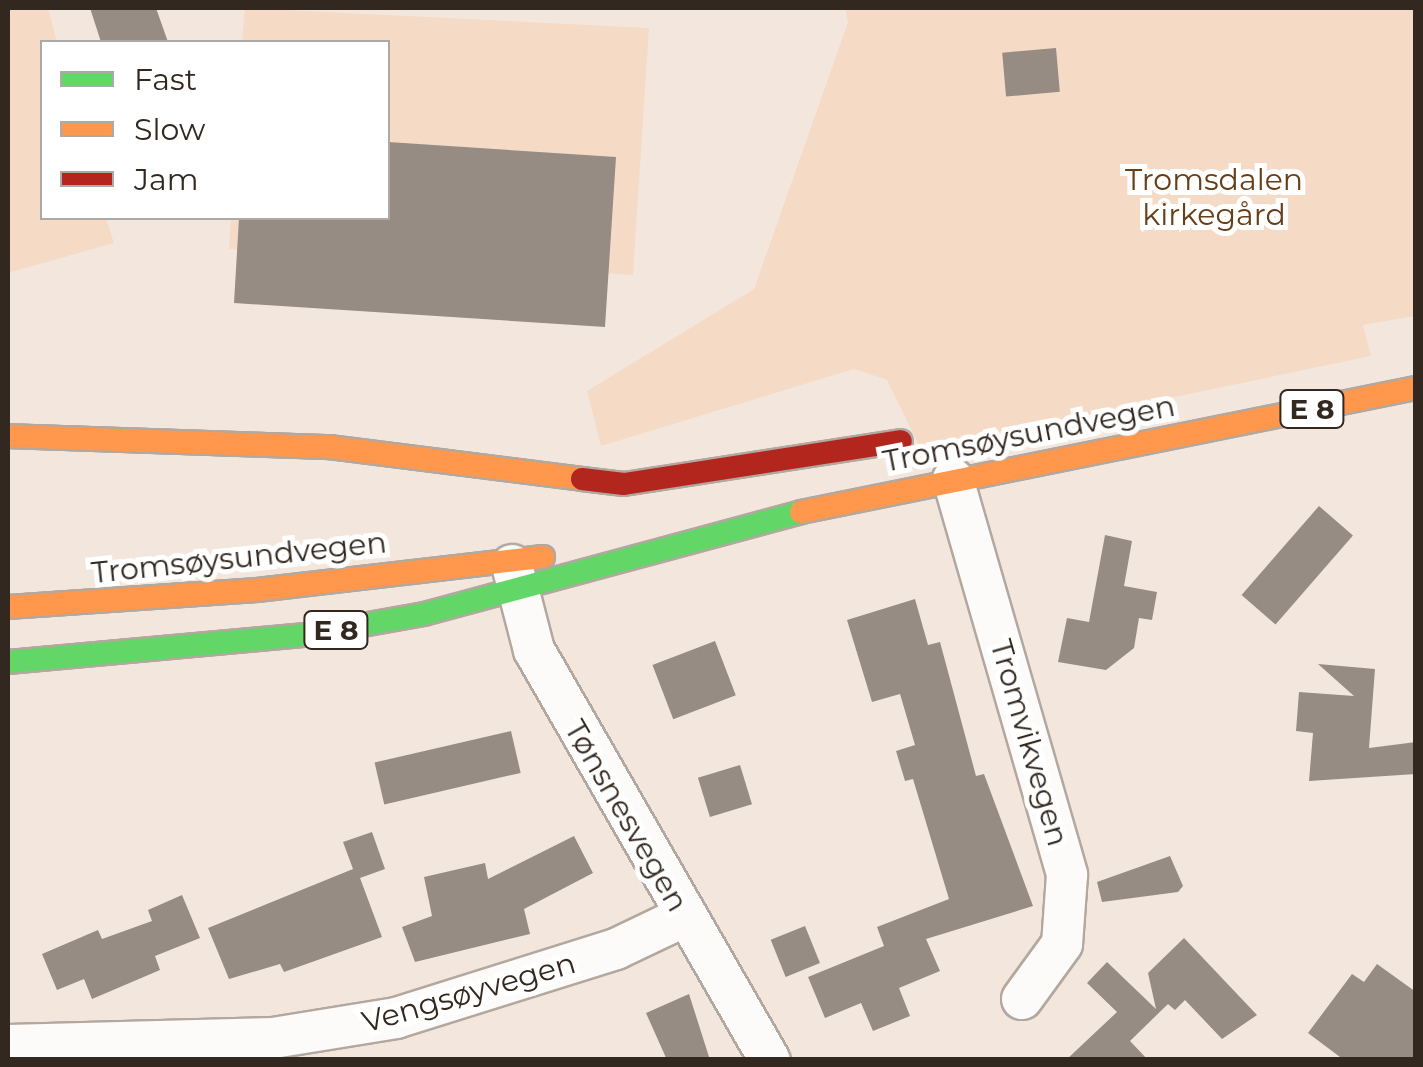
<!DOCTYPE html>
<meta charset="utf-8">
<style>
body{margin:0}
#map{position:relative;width:1423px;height:1067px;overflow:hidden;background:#f3e7dd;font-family:Montserrat,sans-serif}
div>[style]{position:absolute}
.green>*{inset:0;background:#f5dbc6}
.building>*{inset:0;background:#968c84;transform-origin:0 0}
.roads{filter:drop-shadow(2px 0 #b2a89f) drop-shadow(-2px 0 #b2a89f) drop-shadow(0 2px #b2a89f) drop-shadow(0 -2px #b2a89f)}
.street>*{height:40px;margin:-20px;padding:0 20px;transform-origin:20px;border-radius:20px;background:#fdfbfa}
.fast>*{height:22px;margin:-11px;padding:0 11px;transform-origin:11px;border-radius:11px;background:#63d668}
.slow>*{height:22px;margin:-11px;padding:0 11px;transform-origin:11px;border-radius:11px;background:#ff974d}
.jam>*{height:22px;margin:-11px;padding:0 11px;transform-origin:11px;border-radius:11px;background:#b3261e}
span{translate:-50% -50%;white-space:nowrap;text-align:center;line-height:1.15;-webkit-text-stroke:10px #fff;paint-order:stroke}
.shield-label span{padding:2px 8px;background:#fff;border:2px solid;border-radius:8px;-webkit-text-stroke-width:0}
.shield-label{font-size:28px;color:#322820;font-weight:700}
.park-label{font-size:30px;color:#663e18}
.street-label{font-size:30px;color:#322820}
.frame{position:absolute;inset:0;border:10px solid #322820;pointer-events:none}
.legend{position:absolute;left:40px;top:40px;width:350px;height:180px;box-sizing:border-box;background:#fff;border:2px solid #ada9a6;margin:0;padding:12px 18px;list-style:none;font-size:30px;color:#322820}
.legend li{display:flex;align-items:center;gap:20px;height:50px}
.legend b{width:50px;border:2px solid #ada9a6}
</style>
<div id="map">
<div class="green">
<div style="clip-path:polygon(8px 8px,48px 8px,57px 42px,42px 42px,42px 218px,106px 218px,114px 243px,8px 273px)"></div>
<div style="clip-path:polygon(245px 8px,649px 28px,633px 275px,229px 249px,231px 218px,388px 218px,388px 42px,242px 42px)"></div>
<div style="clip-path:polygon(845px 8px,1415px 8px,1415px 316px,1363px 325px,1371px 356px,921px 450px,887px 380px,854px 369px,601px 446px,587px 391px,754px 289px,848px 22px)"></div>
</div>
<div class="building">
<div style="clip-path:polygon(90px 8px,156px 8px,168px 42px,101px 42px)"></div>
<div style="left:1056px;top:48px;width:44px;height:54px;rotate:85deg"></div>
<div style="clip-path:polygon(388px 142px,616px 157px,605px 327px,234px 303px,239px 218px,388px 218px)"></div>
<div style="left:1319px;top:506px;width:45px;height:118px;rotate:41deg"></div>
<div style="clip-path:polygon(1105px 535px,1132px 541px,1124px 586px,1157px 592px,1152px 620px,1139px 618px,1134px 648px,1106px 670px,1058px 662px,1067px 618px,1089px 622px)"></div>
<div style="clip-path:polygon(915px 599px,928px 645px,940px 642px,976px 776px,984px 774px,1033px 906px,926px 939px,940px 971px,899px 988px,910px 1016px,873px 1031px,861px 1003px,825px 1018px,808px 977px,884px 946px,877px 927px,949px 899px,913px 779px,905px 781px,896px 751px,915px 745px,900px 694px,872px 702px,847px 620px)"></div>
<div style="left:715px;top:641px;width:58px;height:67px;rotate:69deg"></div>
<div style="clip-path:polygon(1318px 664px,1375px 669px,1369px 748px,1416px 742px,1416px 774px,1309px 781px,1313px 733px,1296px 731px,1299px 692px,1354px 696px)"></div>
<div style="left:511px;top:731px;width:43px;height:140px;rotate:77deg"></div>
<div style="left:740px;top:765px;width:41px;height:44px;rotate:73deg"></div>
<div style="clip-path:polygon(372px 832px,385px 869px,360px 878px,382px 937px,284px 972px,280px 964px,229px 979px,208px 928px,353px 869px,343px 842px)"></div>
<div style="clip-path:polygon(574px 836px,593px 873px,524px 909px,530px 934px,415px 962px,402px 927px,432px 916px,424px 877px,485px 863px,488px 879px)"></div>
<div style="clip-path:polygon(1170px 856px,1183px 886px,1178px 892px,1102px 902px,1097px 882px)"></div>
<div style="clip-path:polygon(182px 895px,200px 938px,155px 956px,160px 970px,92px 999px,84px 979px,57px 990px,42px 954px,98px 930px,102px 939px,152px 921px,148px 910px)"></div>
<div style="left:805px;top:926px;width:40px;height:37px;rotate:68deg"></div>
<div style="clip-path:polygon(1184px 938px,1257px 1015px,1222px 1039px,1185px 1000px,1175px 1010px,1168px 1004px,1130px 1041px,1148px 1060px,1066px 1060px,1117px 1012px,1087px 983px,1107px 962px,1156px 1009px,1148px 973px)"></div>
<div style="clip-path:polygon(1377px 964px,1416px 992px,1416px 1060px,1344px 1060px,1308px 1033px,1352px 974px,1364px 982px)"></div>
<div style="clip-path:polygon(689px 994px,710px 1060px,667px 1060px,646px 1013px)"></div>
</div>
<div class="roads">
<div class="street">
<div style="left:953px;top:479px;width:412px;rotate:73.9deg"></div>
<div style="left:1067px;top:875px;width:69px;rotate:94.1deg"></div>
<div style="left:1062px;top:944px;width:68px;rotate:126deg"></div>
<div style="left:512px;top:565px;width:88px;rotate:75.5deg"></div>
<div style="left:534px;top:650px;width:473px;rotate:60.1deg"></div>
<div style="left:8px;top:1045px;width:265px;rotate:-1.5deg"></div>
<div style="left:273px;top:1038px;width:125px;rotate:-9.2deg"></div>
<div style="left:396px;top:1018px;width:231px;rotate:-17.4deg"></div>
<div style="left:616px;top:949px;width:74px;rotate:-25.5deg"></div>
</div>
<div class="fast">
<div style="left:8px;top:662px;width:299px;rotate:-5.2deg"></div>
<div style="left:306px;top:635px;width:120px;rotate:-10.1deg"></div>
<div style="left:424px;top:614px;width:391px;rotate:-15.1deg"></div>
</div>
<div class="slow">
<div style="left:8px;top:436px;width:321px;rotate:2deg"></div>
<div style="left:329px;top:447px;width:255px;rotate:7.2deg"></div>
<div style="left:801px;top:512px;width:627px;rotate:-11.4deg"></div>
<div style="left:8px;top:607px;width:250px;rotate:-3.9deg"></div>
<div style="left:257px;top:590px;width:288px;rotate:-6.6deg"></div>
</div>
<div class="jam">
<div style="left:582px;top:479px;width:42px;rotate:6.8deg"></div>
<div style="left:624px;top:484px;width:280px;rotate:-8.8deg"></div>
</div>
</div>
<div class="shield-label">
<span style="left:1312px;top:409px">E 8</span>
<span style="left:336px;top:630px">E 8</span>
</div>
<div class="park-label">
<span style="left:1214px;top:197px">Tromsdalen<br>kirkegård</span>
</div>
<div class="street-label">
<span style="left:1029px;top:434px;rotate:-11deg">Tromsøysundvegen</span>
<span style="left:239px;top:558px;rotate:-6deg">Tromsøysundvegen</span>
<span style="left:1029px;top:743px;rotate:74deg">Tromvikvegen</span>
<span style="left:626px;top:816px;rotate:60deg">Tønsnesvegen</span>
<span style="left:469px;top:993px;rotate:-16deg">Vengsøyvegen</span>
</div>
<div class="frame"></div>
<ul class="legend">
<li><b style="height:12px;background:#63d668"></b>Fast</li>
<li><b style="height:12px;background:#ff974d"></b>Slow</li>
<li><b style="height:12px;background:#b3261e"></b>Jam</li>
</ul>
</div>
